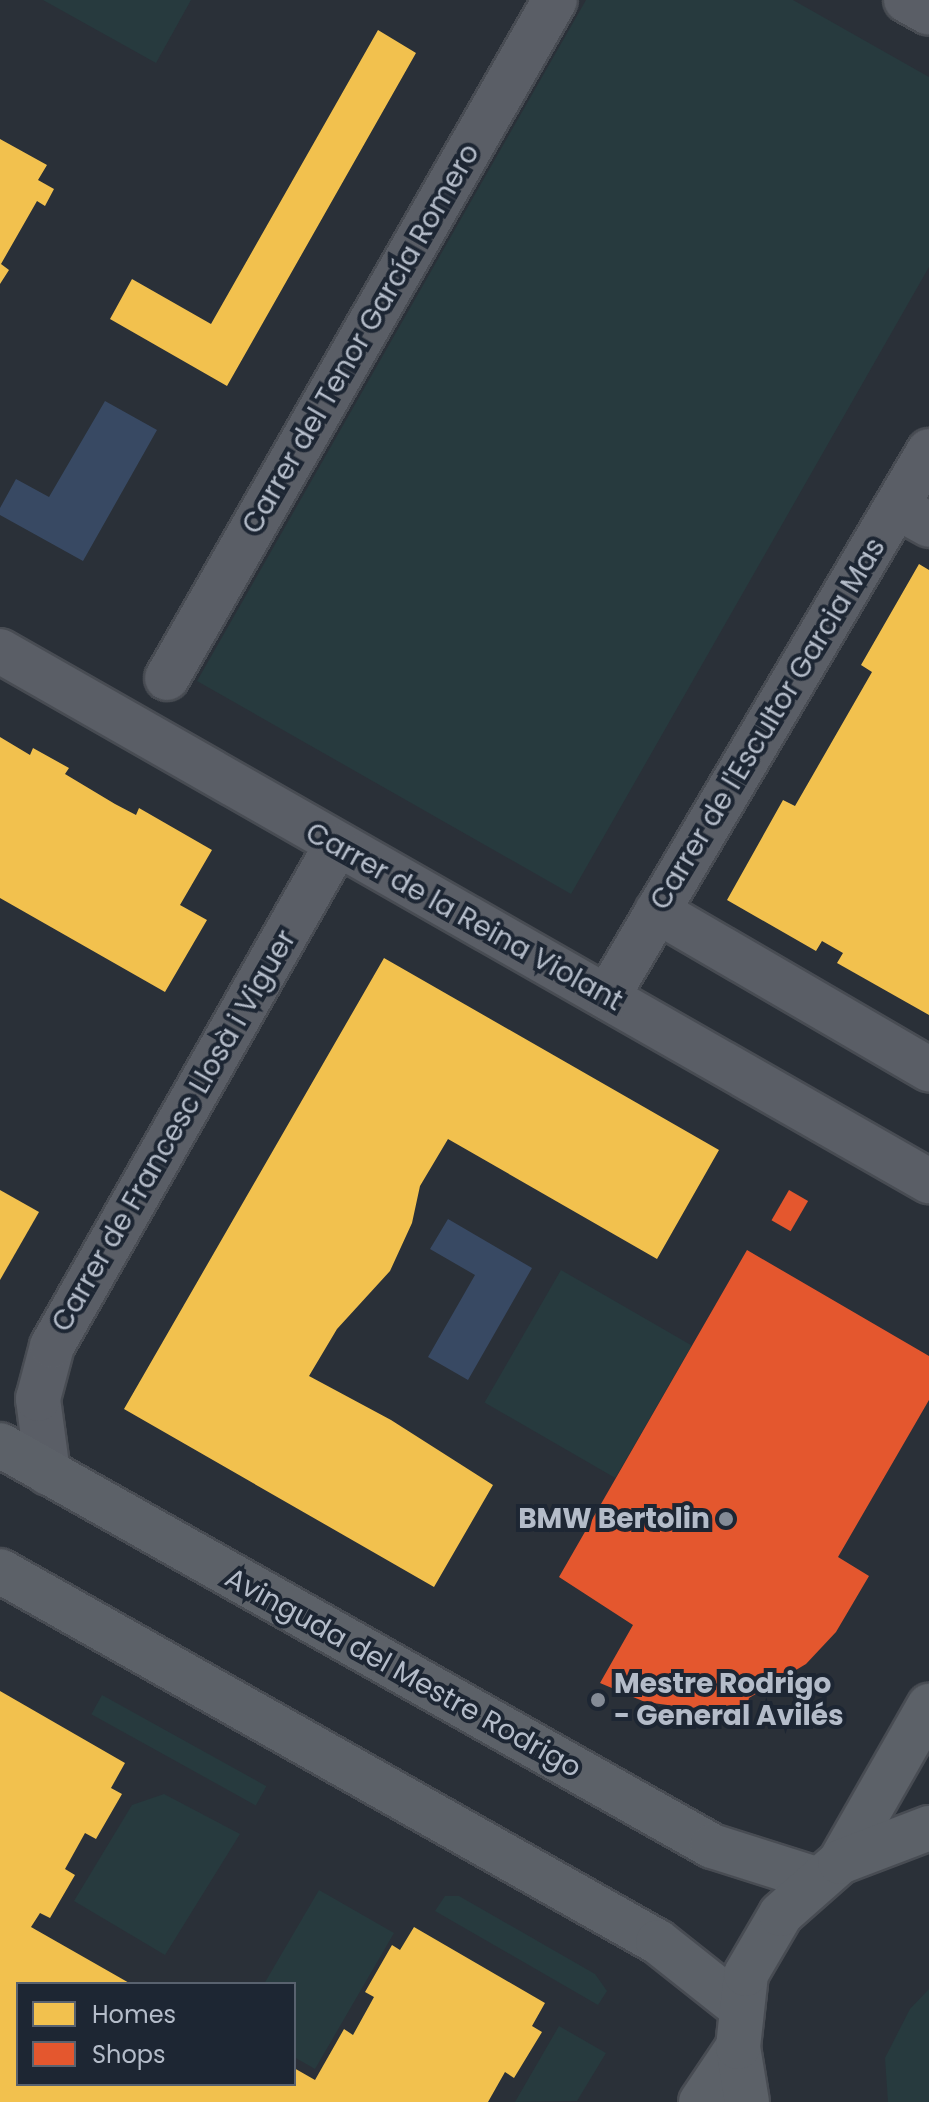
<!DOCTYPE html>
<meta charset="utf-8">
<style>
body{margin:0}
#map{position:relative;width:929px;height:2102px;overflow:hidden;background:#2a3038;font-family:Poppins,sans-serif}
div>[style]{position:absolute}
.green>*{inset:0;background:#273a3e;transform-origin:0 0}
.water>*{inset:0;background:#384963}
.homes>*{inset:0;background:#f2c14e}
.shops>*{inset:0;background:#e4572e;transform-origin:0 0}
.roads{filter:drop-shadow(2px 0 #484c53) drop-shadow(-2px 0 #484c53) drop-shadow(0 2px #484c53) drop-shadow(0 -2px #484c53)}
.minor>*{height:44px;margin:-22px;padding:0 22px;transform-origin:22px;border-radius:22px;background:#5a5e66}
.major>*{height:44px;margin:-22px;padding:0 22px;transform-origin:22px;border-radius:22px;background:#5c6168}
.dots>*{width:22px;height:22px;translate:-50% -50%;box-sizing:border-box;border:4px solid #1d2633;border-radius:50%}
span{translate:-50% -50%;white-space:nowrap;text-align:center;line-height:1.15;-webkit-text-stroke:8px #1d2633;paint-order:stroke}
.street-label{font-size:28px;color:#b4bcc9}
.poi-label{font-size:28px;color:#b4bcc9;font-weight:700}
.right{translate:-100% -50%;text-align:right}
.left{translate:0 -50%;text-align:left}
.legend{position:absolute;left:16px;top:1982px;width:280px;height:104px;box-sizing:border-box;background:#1d2633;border:2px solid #59626f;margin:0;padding:10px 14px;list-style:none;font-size:24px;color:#b4bcc9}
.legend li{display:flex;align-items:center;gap:16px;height:40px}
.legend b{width:40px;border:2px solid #59626f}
</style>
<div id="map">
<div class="green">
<div style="clip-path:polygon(43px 0,191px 0,156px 63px)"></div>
<div style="clip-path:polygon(586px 0,793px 0,929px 77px,929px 267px,571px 894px,197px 681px)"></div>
<div style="left:561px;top:1270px;width:151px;height:153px;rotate:30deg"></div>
<div style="left:102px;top:1695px;width:188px;height:22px;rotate:29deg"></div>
<div style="clip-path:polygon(164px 1794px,240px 1834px,165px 1955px,74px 1901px,132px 1805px)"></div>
<div style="clip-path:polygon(319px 1890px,394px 1933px,315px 2069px,294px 2057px,294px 1984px,264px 1984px)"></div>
<div style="clip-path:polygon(445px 1896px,459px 1896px,595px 1974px,607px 1991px,598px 2005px,435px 1911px)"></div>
<div style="clip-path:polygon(929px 1989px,929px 2102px,888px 2102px,885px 2058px,910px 2009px)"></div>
<div style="clip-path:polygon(559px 2026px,606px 2053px,577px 2101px,515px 2102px)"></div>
</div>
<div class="water">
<div style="clip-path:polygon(105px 401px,157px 430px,83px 561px,0 515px,0 508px,16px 479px,49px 497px)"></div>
<div style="clip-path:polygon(448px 1219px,532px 1268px,468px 1380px,428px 1357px,475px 1275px,430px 1249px)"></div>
</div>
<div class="homes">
<div style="clip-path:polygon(378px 30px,416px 53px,227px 386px,110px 319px,132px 279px,211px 324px)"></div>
<div style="clip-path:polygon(0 139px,47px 165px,38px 180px,54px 189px,45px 206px,37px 201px,1px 264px,9px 270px,0 284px)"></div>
<div style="clip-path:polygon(919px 564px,929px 570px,929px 1015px,837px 963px,843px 953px,822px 941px,816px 951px,727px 900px,783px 800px,795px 806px,872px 672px,861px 665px)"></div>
<div style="clip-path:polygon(0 737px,30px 755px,33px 748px,69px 768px,65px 774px,115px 804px,136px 815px,139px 808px,212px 850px,180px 905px,207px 920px,165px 992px,0 898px)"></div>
<div style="clip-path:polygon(384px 958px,719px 1150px,657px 1259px,448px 1139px,420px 1186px,412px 1223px,390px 1271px,337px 1329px,309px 1376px,391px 1420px,493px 1485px,434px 1587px,124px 1409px)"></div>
<div style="clip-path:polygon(0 1190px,39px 1212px,0 1280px)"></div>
<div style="clip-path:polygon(0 1691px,125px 1763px,111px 1788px,122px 1794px,96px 1839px,85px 1833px,65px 1869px,75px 1875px,50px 1918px,40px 1913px,31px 1927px,131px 1984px,18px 1984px,18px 2084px,294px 2084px,294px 2068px,315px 2080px,344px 2029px,353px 2035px,374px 1997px,365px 1992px,392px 1945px,400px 1950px,414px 1927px,545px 2003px,532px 2026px,542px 2032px,514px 2078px,505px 2072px,488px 2102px,0 2102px)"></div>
</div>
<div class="shops">
<div style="left:789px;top:1190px;width:22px;height:35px;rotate:30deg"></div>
<div style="clip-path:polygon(747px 1250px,929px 1356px,929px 1400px,838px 1557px,869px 1576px,836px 1632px,806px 1664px,749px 1698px,746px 1709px,734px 1714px,724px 1705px,690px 1708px,645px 1702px,600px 1683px,633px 1625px,559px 1577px)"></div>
</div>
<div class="roads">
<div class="minor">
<div style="left:906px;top:0;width:26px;rotate:29deg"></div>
<div style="left:897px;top:507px;width:37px;rotate:29deg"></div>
<div style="left:0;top:651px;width:1070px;rotate:29.71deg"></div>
<div style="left:167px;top:678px;width:781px;rotate:-60.22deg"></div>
<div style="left:657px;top:911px;width:315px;rotate:30.2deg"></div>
<div style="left:607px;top:997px;width:634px;rotate:-59.47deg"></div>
<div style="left:48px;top:1473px;width:75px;rotate:-97.7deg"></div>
<div style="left:38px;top:1399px;width:55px;rotate:-75.2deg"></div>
<div style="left:52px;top:1346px;width:575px;rotate:-60.4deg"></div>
</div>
<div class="major">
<div style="left:0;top:1445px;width:817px;rotate:29.39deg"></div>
<div style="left:712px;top:1846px;width:109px;rotate:17.6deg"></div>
<div style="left:0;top:1571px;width:755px;rotate:29.42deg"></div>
<div style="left:658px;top:1942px;width:105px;rotate:38.4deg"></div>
<div style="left:840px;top:1862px;width:180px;rotate:-60.3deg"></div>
<div style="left:701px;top:2102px;width:66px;rotate:-56.1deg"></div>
<div style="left:747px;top:2102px;width:56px;rotate:-99.3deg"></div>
<div style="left:738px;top:2047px;width:73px;rotate:-83.7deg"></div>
<div style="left:746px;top:1974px;width:69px;rotate:-59.7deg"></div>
<div style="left:781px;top:1914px;width:79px;rotate:-41.4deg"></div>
<div style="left:840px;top:1862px;width:95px;rotate:-20.9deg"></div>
</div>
</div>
<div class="dots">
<div style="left:726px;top:1519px;background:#848b96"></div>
<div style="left:598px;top:1700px;background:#848b96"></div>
</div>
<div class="street-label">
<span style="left:361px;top:339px;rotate:-60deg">Carrer del Tenor García Romero</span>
<span style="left:768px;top:724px;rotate:-59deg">Carrer de l'Escultor Garcia Mas</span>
<span style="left:464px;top:917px;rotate:29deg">Carrer de la Reina Violant</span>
<span style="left:174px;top:1131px;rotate:-60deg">Carrer de Francesc Llosà i Viguer</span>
<span style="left:403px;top:1673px;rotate:29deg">Avinguda del Mestre Rodrigo</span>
</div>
<div class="poi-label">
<span class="right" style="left:710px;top:1519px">BMW Bertolin</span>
<span class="left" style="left:614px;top:1700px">Mestre Rodrigo<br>- General Avilés</span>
</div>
<ul class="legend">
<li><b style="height:22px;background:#f2c14e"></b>Homes</li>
<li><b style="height:22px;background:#e4572e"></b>Shops</li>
</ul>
</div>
